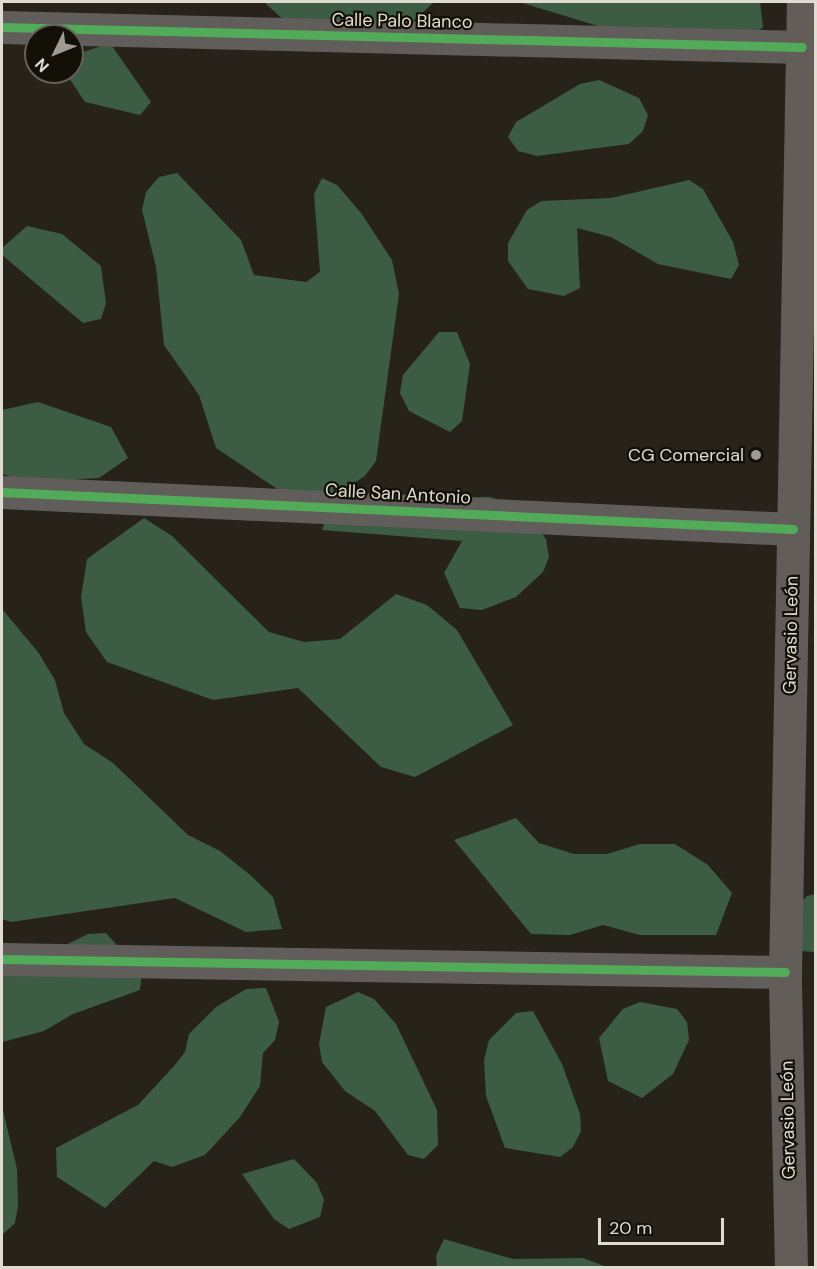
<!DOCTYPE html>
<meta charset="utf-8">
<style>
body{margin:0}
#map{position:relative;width:817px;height:1269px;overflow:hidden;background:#27231a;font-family:"DM Sans",sans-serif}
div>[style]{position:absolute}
.forest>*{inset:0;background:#3c5c44}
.minor>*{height:33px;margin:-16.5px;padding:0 16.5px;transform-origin:16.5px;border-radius:16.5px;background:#615d5b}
.major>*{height:33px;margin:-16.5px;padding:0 16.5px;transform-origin:16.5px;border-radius:16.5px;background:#625d59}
.cycleway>*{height:9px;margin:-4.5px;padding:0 4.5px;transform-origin:4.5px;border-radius:4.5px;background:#51ab58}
.dots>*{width:16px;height:16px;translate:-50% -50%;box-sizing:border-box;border:3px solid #131008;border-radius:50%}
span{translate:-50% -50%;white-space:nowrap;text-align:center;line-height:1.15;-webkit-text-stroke:4.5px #131008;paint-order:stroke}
.street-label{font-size:18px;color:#e0dbd0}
.poi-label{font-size:18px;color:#e0dbd0}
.right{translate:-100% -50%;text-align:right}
.frame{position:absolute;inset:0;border:3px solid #e0dbd0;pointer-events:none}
.north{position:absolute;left:24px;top:24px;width:60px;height:60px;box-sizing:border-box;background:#131008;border:2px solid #656158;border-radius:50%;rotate:227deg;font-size:16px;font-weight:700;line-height:24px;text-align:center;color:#e0dbd0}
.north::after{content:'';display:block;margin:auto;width:21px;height:27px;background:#9f9b90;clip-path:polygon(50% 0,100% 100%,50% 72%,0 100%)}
.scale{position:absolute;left:598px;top:1218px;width:126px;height:27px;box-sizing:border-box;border:3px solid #e0dbd0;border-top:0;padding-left:8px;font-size:18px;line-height:21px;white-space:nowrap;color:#e0dbd0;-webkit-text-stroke:4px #131008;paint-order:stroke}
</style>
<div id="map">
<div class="forest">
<div style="clip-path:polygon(264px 2px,434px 2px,409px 25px,302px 37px)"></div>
<div style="clip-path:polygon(519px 2px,760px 2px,763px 27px,735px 50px,664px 46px)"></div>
<div style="clip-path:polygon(110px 43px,151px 102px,140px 115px,85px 102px,65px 72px,72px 72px,72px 56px)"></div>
<div style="clip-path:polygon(599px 80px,639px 98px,648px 115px,643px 131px,629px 144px,537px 156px,518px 151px,508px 137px,516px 122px,580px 84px)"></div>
<div style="clip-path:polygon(177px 173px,241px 240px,254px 275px,306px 282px,320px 272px,314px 194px,322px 178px,337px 185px,361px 213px,392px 260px,399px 294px,376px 461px,365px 476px,310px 511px,216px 448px,199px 395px,164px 345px,156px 267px,142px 210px,146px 192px,159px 177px)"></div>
<div style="clip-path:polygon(689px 180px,703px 189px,733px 242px,739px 265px,731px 279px,658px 264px,611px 237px,577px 228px,580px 288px,564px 296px,528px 289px,508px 261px,508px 243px,527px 210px,541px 201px,611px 198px)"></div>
<div style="clip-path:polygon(27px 226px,62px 234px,101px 266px,106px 303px,101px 319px,83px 323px,2px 255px,2px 248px)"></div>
<div style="clip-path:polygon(439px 332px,457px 332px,470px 364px,462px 421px,450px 432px,409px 411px,400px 393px,403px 375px)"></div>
<div style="clip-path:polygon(38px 402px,111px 427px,128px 458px,99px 478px,29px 482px,2px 474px,2px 410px)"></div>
<div style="clip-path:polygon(471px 497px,490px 497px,524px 509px,546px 539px,549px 557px,543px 572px,516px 597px,482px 610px,460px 608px,444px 573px,462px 541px,322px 530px,328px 513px,437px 506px)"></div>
<div style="clip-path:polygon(144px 518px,172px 536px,269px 632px,304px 642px,340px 639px,396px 594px,427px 605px,457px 630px,513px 725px,415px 777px,381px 767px,298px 688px,213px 700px,107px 662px,86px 632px,81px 597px,87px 559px)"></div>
<div style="clip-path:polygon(2px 609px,38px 652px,55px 680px,64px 713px,84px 744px,113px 763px,188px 835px,220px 851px,249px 874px,273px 897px,282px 929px,246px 932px,175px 898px,11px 922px,2px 919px)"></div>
<div style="clip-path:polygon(516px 818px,539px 843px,574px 854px,607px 854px,640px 844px,675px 844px,708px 865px,732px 893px,716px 935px,640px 935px,603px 925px,570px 935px,531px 934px,454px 840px)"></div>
<div style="clip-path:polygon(815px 894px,815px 952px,799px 951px,783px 921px,807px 896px)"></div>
<div style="clip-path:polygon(106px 933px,142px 973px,140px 990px,73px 1014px,44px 1031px,2px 1042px,2px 976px,88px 934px)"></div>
<div style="clip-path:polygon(266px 988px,279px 1022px,275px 1040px,263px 1053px,260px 1086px,240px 1117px,205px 1155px,172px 1167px,154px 1161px,105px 1208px,57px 1177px,56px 1148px,138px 1105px,174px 1066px,185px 1052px,189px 1034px,216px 1007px,246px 989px)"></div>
<div style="clip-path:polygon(358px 992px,374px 999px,396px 1024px,437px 1110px,438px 1145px,424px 1159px,408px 1155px,375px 1111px,345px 1091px,322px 1062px,319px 1044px,326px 1007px)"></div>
<div style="clip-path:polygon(640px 1002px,677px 1009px,687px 1022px,689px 1040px,673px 1074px,642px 1098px,608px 1081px,599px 1038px,623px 1009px)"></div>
<div style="clip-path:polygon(533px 1011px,562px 1064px,580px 1114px,581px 1131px,573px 1147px,560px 1157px,505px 1148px,486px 1096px,484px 1060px,489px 1040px,516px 1013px)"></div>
<div style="clip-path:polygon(2px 1106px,17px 1169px,18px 1206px,15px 1223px,2px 1235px)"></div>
<div style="clip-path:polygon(294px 1159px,317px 1183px,324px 1200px,320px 1217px,289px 1229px,274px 1219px,242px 1174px)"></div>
<div style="clip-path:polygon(444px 1239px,513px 1259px,583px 1258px,607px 1267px,437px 1267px,436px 1256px)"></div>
</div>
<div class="minor">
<div style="left:2px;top:27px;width:800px;rotate:1.43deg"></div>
<div style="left:2px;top:492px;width:792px;rotate:2.68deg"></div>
<div style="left:2px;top:959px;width:783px;rotate:0.95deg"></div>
</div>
<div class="major">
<div style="left:791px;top:1268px;width:296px;rotate:-91.2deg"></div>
<div style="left:785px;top:972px;width:970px;rotate:-88.94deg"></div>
</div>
<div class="cycleway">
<div style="left:2px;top:27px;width:800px;rotate:1.43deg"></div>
<div style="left:2px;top:492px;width:792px;rotate:2.68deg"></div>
<div style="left:2px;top:959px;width:783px;rotate:0.95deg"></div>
</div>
<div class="dots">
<div style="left:756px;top:455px;background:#9f9b90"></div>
</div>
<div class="street-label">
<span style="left:402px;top:21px;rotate:1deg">Calle Palo Blanco</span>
<span style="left:398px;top:494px;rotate:3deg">Calle San Antonio</span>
<span style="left:791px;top:635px;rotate:-89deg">Gervasio León</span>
<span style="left:788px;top:1120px;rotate:-91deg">Gervasio León</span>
</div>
<div class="poi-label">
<span class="right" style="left:744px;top:455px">CG Comercial</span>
</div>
<div class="frame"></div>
<div class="north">N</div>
<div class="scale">20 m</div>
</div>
